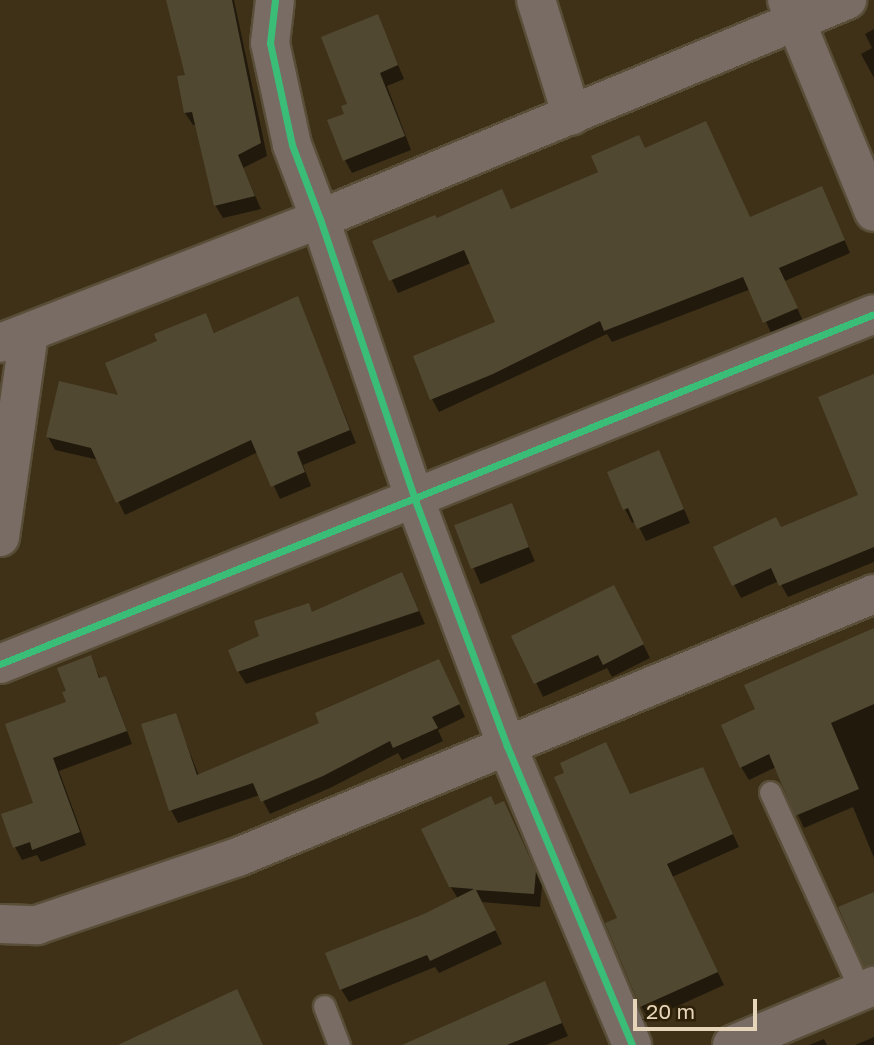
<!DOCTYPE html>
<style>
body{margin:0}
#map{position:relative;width:874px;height:1045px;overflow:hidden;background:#3e3118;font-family:"Golos Text",sans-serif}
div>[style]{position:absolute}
.shadow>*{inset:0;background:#0007;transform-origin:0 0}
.building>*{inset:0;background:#514832;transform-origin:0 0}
.roads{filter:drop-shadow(2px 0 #594e38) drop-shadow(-2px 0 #594e38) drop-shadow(0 2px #594e38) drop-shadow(0 -2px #594e38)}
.lane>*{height:21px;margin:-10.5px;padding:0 10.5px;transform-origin:10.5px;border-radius:10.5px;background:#786c65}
.street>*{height:38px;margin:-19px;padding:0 19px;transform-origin:19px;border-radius:19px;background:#786c65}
.cycleway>*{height:7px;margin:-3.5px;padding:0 3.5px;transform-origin:3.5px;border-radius:3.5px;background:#3abd76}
span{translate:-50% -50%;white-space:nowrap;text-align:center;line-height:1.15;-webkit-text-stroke:6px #2d2008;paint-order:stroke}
.scale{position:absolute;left:633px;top:999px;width:124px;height:32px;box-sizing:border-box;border:4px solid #e7d5ba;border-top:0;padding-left:9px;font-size:21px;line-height:24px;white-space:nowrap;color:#e7d5ba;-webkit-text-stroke:5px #2d2008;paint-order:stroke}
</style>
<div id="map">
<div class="shadow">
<div style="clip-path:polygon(168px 0,234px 0,267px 156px,243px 168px,261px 209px,223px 218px,215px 205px,197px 125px,193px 125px,185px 113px,187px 76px)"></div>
<div style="clip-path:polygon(377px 16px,404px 79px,387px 86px,411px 150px,352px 173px,345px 160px,346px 115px)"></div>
<div style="clip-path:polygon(874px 29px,874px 78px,861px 54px,872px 48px,865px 34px)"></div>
<div style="clip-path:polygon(646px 150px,750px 218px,828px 201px,850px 253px,785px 281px,803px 321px,772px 335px,751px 289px,612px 342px,607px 334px,439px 412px,432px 399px,497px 323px,471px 263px,398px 293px,374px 242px,437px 220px,502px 191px,512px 211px)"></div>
<div style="clip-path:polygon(297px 298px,356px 443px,303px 465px,311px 486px,280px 499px,258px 452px,125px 515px,99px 460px,55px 450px,48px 437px,121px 398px,159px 342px,205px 315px,215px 334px)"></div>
<div style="clip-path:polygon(874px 376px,874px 562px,788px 597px,779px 581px,741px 598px,715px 548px,781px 529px,861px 496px)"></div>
<div style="clip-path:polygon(659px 452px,690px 523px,646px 541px,636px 521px,632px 523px,625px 509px,609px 473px)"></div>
<div style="left:511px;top:505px;width:61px;height:59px;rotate:67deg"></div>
<div style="clip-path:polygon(409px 588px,425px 624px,246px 684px,238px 671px,261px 637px,308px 605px,313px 614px)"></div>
<div style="clip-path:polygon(621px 600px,650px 658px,612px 677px,607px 668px,543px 697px,514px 636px)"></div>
<div style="clip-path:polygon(874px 629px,874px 858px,853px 807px,804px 828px,776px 767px,749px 780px,741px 767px,757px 710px)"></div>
<div style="clip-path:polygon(90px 657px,101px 680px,105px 678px,112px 691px,132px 744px,59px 771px,86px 845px,41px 862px,37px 855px,22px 860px,15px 847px,35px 804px,68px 703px,68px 692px)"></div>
<div style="clip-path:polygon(445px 673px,465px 717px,438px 730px,443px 741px,402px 760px,398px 753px,330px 788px,270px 814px,260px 795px,178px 823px,171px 810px,175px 715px,199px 776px)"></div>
<div style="clip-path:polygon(702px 769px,739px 847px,672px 877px,724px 985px,649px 1019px,641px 1006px,619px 919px,631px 796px)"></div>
<div style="clip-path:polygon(495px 807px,510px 816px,542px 886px,540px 907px,482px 902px,502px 944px,439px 973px,435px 967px,349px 1002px,341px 989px,424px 915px,458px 899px,451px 887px)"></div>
<div style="clip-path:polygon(544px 983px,568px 1036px,546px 1045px,403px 1045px)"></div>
<div style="clip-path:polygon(874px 1037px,874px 1045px,855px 1045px)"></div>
<div style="clip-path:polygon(824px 1039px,827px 1045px,809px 1045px)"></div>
</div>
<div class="building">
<div style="clip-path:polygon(166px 0,232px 0,261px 143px,238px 155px,255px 196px,214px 206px,192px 112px,184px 113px,177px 76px,185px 75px)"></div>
<div style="clip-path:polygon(378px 14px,398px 65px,380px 73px,405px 136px,343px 161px,327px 120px,344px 114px,341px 106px,347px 104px,321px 37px)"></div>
<div style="clip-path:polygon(706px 121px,750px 217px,822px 186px,845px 240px,779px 268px,798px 308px,763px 323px,743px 277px,604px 331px,600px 321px,493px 374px,430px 400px,413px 356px,495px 322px,464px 250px,389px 281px,372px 241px,435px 215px,437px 218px,502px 189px,511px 209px,598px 172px,591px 156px,639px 135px,645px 148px)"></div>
<div style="clip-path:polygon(298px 296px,350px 430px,297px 452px,305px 472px,271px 487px,251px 440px,116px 503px,91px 448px,46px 437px,59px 381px,118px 395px,105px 363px,157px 341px,154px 334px,206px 313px,214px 333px)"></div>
<div style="clip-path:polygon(874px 374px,874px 547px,779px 586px,771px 568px,732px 586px,713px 547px,776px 517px,781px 527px,858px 495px,818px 397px)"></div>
<div style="clip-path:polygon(659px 450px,684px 509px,637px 529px,628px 508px,623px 510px,607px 472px)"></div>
<div style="left:512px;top:503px;width:47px;height:62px;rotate:69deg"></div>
<div style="clip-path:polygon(402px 572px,419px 611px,237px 672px,228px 650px,259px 636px,254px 621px,309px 603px,312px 612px)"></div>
<div style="clip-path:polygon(614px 585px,644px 644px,603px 665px,598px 655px,534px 684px,511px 636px)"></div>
<div style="clip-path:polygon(874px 628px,874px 704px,831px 723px,859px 789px,795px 816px,769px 754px,740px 768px,721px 725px,755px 709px,744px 685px)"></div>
<div style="clip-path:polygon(91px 655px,99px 678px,106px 676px,127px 731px,53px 758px,80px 832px,32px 850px,30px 842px,13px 848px,1px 814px,33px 803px,5px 724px,66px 702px,62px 692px,66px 691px,57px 668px)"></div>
<div style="clip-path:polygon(439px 659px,460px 704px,432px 717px,438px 728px,393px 748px,390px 741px,323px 776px,261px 802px,253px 783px,169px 811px,141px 724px,176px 713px,197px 775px,319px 723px,315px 713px)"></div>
<div style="clip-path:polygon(606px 742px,630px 794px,703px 767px,733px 834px,667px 864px,718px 972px,640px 1007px,605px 923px,617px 918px,554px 777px,564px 773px,560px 763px)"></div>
<div style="clip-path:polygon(491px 796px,495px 805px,504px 801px,536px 871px,534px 894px,476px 890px,496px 930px,430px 961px,427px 955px,340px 990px,325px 953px,424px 914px,474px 889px,449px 887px,421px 829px)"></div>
<div style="clip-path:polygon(874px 892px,874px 965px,864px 967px,838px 907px)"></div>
<div style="clip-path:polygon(545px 981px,562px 1023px,507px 1045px,402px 1045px)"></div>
<div style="clip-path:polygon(237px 989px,263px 1045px,118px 1045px)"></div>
</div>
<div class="roads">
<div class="lane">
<div style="left:770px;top:792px;width:220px;rotate:65.5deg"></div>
<div style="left:324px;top:1006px;width:42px;rotate:69deg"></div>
</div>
<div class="street">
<div style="left:275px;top:0;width:43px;rotate:96.6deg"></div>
<div style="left:270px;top:43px;width:104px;rotate:77.8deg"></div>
<div style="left:292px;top:145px;width:79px;rotate:69.3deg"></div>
<div style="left:320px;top:219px;width:297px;rotate:71.3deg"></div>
<div style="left:415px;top:500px;width:263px;rotate:69.5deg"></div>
<div style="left:507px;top:746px;width:324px;rotate:67.3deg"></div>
<div style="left:536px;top:0;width:121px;rotate:72.8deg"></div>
<div style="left:787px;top:0;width:229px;rotate:67.7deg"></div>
<div style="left:0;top:343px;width:343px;rotate:-21.2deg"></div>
<div style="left:320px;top:219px;width:571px;rotate:-22.57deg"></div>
<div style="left:0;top:537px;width:206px;rotate:-81.9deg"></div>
<div style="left:0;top:664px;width:941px;rotate:-21.82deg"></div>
<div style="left:0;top:924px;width:37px;rotate:2deg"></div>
<div style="left:37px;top:925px;width:212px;rotate:-18.7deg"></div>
<div style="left:238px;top:857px;width:688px;rotate:-22.47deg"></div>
<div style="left:732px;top:1045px;width:154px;rotate:-22.6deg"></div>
</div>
</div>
<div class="cycleway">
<div style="left:275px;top:0;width:43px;rotate:96.6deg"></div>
<div style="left:270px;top:43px;width:104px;rotate:77.8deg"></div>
<div style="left:292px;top:145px;width:79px;rotate:69.3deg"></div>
<div style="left:320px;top:219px;width:297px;rotate:71.3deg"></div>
<div style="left:415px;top:500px;width:263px;rotate:69.5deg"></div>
<div style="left:507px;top:746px;width:324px;rotate:67.3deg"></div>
<div style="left:0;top:664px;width:941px;rotate:-21.82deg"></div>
</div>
<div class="scale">20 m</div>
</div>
